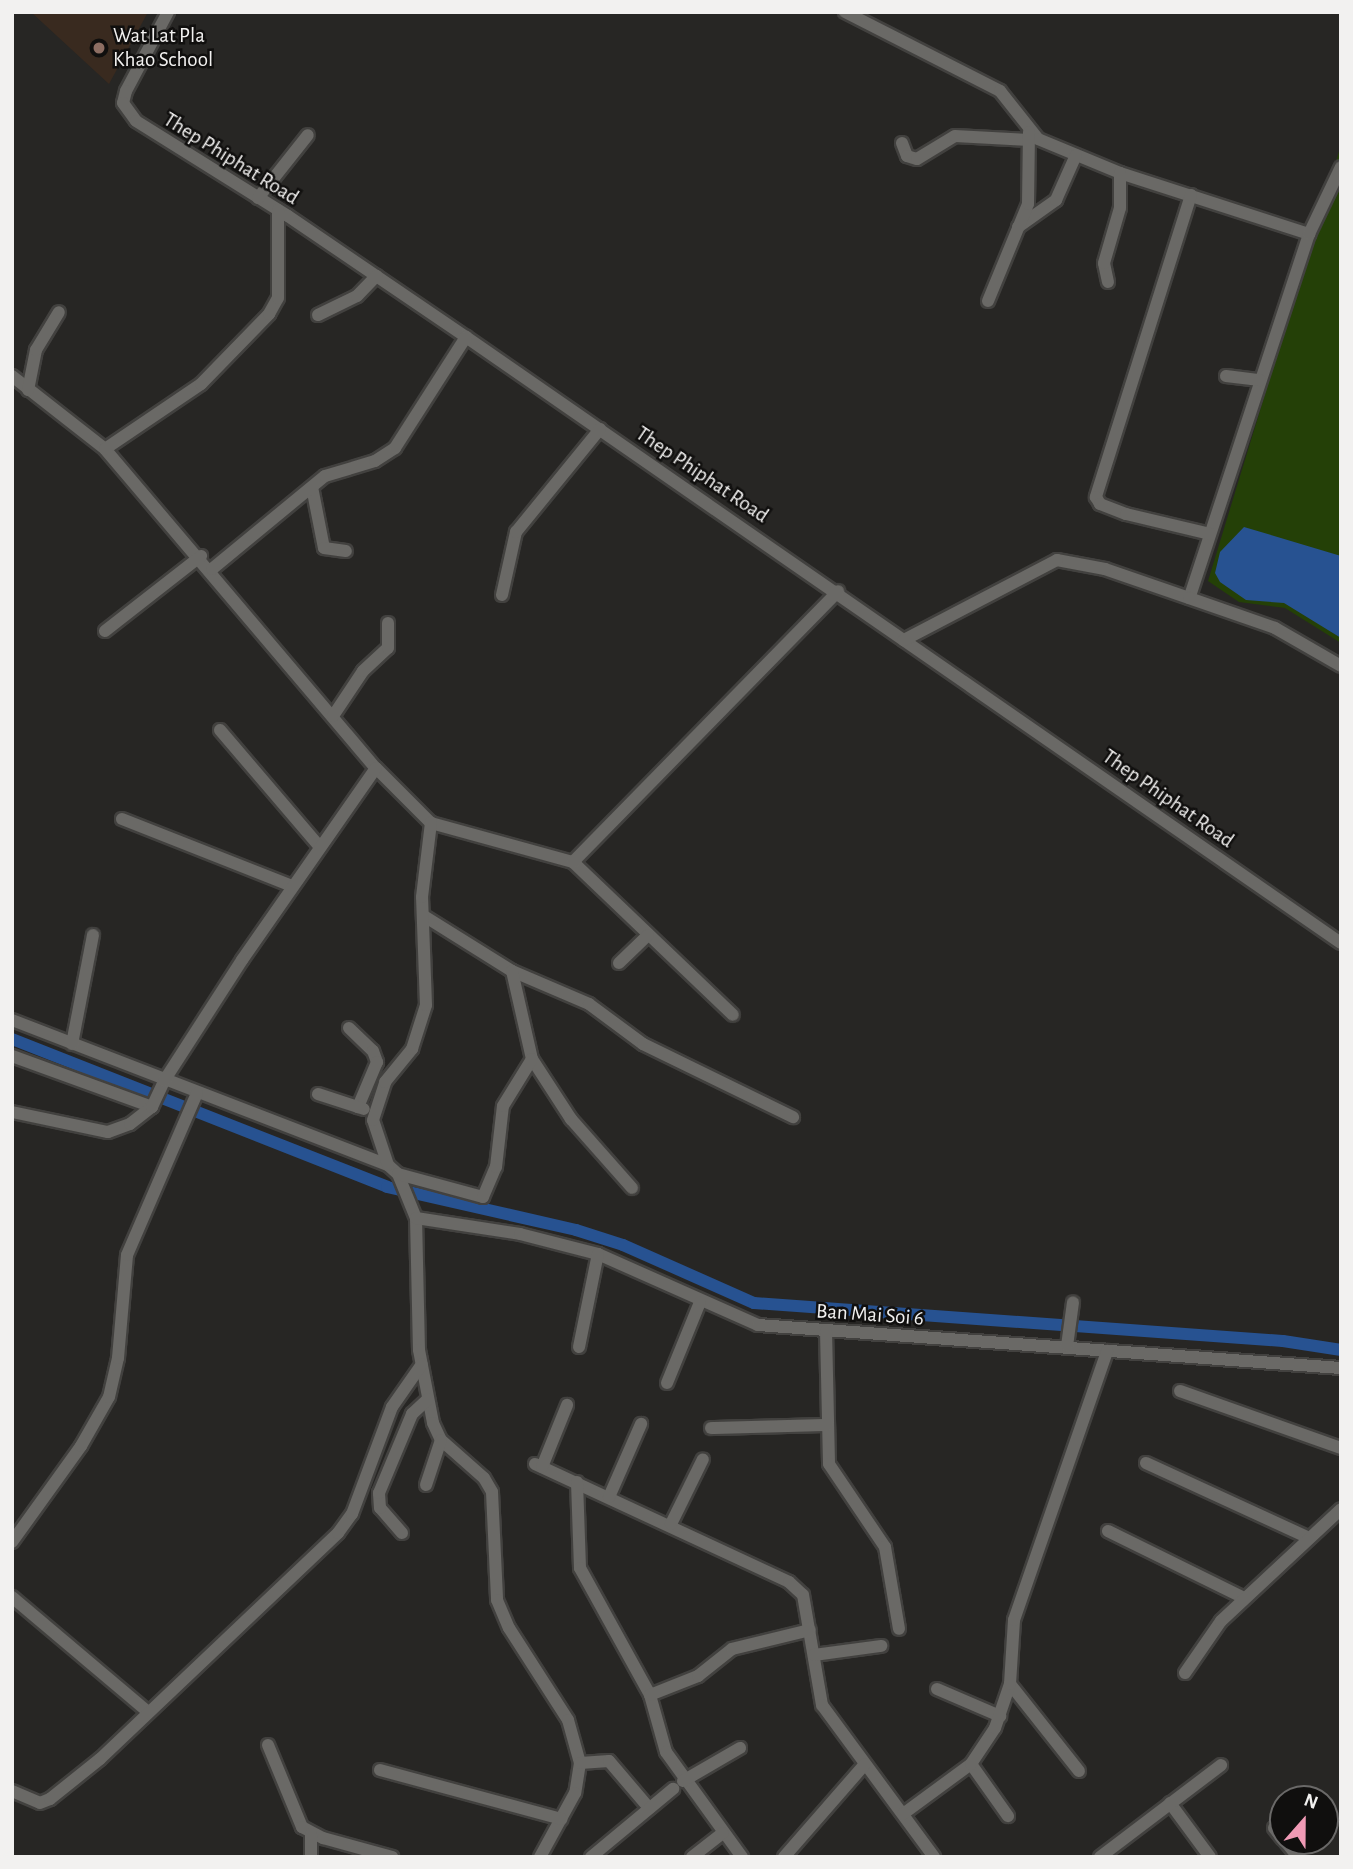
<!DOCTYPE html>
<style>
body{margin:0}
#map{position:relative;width:1353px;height:1869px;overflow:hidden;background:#272624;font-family:"Alegreya Sans",sans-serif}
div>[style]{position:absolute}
.education>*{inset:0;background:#392a1f}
.green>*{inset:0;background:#244007}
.water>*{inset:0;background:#275291}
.canal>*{height:12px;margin:-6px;padding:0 6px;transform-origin:6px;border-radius:6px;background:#275291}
.roads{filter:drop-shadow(2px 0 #42413f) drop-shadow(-2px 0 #42413f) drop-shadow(0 2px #42413f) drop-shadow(0 -2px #42413f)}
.minor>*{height:12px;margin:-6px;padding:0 6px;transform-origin:6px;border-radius:6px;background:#6a6966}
.dots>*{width:19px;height:19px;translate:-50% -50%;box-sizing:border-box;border:4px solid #100f0e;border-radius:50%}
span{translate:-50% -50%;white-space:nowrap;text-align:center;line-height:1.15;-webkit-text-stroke:5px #100f0e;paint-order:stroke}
.poi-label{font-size:21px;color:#f2f1f0}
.left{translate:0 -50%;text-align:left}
.street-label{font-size:21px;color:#f2f1f0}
.frame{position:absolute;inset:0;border:14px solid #f2f1f0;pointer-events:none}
.north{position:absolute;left:1269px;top:1785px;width:70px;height:70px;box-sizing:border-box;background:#100f0e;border:2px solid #6a6968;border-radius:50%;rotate:21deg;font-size:19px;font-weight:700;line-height:28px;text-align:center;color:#f2f1f0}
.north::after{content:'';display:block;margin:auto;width:24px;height:32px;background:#f09ab5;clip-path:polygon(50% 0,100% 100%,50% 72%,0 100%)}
</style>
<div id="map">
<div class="education">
<div style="clip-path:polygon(31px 12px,148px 12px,109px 84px)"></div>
</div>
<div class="green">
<div style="clip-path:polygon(1341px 145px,1341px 643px,1285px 608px,1239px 602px,1208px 581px)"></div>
</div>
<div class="water">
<div style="clip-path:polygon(1244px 527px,1341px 556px,1341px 638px,1284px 603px,1246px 600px,1220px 582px,1215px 573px,1220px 552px)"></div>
</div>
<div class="canal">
<div style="left:12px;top:1039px;width:403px;rotate:21.5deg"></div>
<div style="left:387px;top:1187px;width:194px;rotate:12.8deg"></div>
<div style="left:576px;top:1230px;width:49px;rotate:17.7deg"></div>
<div style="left:623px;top:1245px;width:143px;rotate:23.9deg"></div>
<div style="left:754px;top:1303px;width:530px;rotate:4.11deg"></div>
<div style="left:1283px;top:1341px;width:59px;rotate:8.8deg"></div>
</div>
<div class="roads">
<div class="minor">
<div style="left:168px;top:12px;width:89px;rotate:118deg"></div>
<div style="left:126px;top:91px;width:12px;rotate:104deg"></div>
<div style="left:123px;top:103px;width:22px;rotate:54deg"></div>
<div style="left:136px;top:121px;width:179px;rotate:32deg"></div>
<div style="left:288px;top:216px;width:215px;rotate:34.2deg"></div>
<div style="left:466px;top:337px;width:1064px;rotate:34.71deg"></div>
<div style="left:845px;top:12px;width:174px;rotate:27deg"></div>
<div style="left:1000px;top:91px;width:61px;rotate:51.6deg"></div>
<div style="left:1038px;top:139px;width:89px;rotate:22.5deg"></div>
<div style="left:1120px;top:173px;width:199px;rotate:17.9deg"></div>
<div style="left:1309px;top:234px;width:383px;rotate:108.2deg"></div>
<div style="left:1189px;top:598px;width:89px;rotate:-161deg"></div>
<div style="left:1105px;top:569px;width:49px;rotate:-169.4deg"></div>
<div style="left:1057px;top:560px;width:173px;rotate:152.4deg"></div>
<div style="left:902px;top:143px;width:14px;rotate:69deg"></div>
<div style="left:907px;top:156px;width:10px;rotate:17deg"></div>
<div style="left:917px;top:159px;width:44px;rotate:-31.2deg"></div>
<div style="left:955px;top:136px;width:74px;rotate:3.1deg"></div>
<div style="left:1191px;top:195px;width:317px;rotate:107.5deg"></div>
<div style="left:1096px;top:497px;width:8px;rotate:60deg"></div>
<div style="left:1100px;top:504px;width:28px;rotate:21deg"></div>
<div style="left:1126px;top:514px;width:86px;rotate:13.4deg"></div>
<div style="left:258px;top:198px;width:80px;rotate:-51.6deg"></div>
<div style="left:1018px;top:227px;width:47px;rotate:-35.4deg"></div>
<div style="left:1056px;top:200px;width:49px;rotate:-66deg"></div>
<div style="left:1309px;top:234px;width:74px;rotate:-64.5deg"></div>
<div style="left:1108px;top:282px;width:19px;rotate:-102deg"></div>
<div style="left:1104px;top:263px;width:57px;rotate:-73.8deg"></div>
<div style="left:1120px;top:208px;width:35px;rotate:-90deg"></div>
<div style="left:988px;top:301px;width:105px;rotate:-67.6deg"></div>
<div style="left:1028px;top:204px;width:72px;rotate:-89.2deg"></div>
<div style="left:318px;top:315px;width:43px;rotate:-26deg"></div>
<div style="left:357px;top:296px;width:28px;rotate:-46deg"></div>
<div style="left:12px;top:376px;width:118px;rotate:38.1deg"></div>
<div style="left:105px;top:449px;width:419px;rotate:49.7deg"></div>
<div style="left:376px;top:768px;width:78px;rotate:45deg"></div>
<div style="left:431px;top:823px;width:147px;rotate:15.4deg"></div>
<div style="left:573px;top:862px;width:221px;rotate:43.7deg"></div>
<div style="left:1226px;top:376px;width:34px;rotate:7deg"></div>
<div style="left:28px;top:390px;width:41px;rotate:-78.7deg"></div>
<div style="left:36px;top:350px;width:44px;rotate:-58.8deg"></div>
<div style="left:105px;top:449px;width:116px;rotate:-34.1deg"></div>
<div style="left:201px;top:384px;width:98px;rotate:-45.8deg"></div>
<div style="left:269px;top:314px;width:18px;rotate:-61deg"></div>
<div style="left:278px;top:298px;width:88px;rotate:-90deg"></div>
<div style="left:312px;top:487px;width:62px;rotate:78.9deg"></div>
<div style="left:324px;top:548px;width:22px;rotate:8deg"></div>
<div style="left:212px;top:569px;width:146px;rotate:-39.5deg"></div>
<div style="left:325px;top:476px;width:52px;rotate:-16.7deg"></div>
<div style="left:375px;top:461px;width:24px;rotate:-33deg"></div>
<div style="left:395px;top:448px;width:132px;rotate:-57.4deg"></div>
<div style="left:502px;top:595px;width:65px;rotate:-77.5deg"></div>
<div style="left:516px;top:532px;width:133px;rotate:-50.8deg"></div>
<div style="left:1189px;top:598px;width:91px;rotate:19.2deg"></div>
<div style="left:1275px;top:628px;width:76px;rotate:29.9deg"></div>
<div style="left:105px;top:631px;width:122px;rotate:-38deg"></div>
<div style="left:333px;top:716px;width:54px;rotate:-56.3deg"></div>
<div style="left:363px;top:671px;width:34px;rotate:-43deg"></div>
<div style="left:388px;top:648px;width:25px;rotate:-90deg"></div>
<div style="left:220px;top:730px;width:154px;rotate:49.5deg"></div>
<div style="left:122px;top:819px;width:183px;rotate:21.5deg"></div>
<div style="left:573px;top:862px;width:379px;rotate:-45.6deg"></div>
<div style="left:424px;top:916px;width:104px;rotate:32deg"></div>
<div style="left:512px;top:971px;width:84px;rotate:23.2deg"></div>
<div style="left:589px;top:1004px;width:67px;rotate:36.5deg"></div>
<div style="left:643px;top:1044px;width:167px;rotate:26deg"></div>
<div style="left:619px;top:963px;width:40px;rotate:-44deg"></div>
<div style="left:512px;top:971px;width:90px;rotate:77.2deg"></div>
<div style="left:532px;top:1059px;width:72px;rotate:57deg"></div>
<div style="left:571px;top:1119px;width:92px;rotate:48.5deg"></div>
<div style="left:12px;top:1020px;width:403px;rotate:21.1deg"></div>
<div style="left:388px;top:1165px;width:13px;rotate:42deg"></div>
<div style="left:398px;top:1174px;width:48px;rotate:67.8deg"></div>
<div style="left:416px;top:1218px;width:132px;rotate:88.7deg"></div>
<div style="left:419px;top:1350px;width:74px;rotate:79.1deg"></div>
<div style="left:433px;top:1423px;width:19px;rotate:65deg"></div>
<div style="left:441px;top:1440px;width:57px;rotate:41.5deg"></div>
<div style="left:484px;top:1478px;width:16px;rotate:60deg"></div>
<div style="left:492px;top:1492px;width:108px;rotate:87.3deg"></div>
<div style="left:497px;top:1600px;width:30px;rotate:67deg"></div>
<div style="left:509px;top:1628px;width:109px;rotate:57.3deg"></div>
<div style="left:568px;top:1720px;width:45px;rotate:74.4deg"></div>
<div style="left:580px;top:1763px;width:30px;rotate:99deg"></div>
<div style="left:575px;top:1793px;width:73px;rotate:118.7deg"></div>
<div style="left:349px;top:1028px;width:33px;rotate:44deg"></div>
<div style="left:373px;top:1051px;width:12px;rotate:70deg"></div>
<div style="left:377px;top:1062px;width:49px;rotate:112.9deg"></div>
<div style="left:72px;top:1044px;width:111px;rotate:-79.1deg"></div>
<div style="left:12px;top:1056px;width:149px;rotate:20deg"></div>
<div style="left:318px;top:1094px;width:48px;rotate:18.1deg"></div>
<div style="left:12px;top:1112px;width:98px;rotate:11.8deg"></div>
<div style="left:108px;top:1132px;width:23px;rotate:-20deg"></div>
<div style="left:130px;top:1124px;width:28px;rotate:-38deg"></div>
<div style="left:152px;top:1107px;width:29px;rotate:-65deg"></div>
<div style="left:164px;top:1081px;width:144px;rotate:-57.2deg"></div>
<div style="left:242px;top:960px;width:234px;rotate:-55.1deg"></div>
<div style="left:388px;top:1165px;width:47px;rotate:-108.4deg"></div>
<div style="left:373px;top:1120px;width:40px;rotate:-72deg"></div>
<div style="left:385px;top:1082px;width:43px;rotate:-50.7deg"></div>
<div style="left:412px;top:1049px;width:46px;rotate:-72.3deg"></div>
<div style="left:426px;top:1005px;width:108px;rotate:-92.1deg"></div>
<div style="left:422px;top:897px;width:75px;rotate:-83.1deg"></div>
<div style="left:398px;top:1174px;width:88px;rotate:15.1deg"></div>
<div style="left:483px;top:1197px;width:33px;rotate:-67deg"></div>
<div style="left:496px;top:1167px;width:61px;rotate:-83.5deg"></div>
<div style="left:503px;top:1106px;width:55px;rotate:-58.3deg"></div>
<div style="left:416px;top:1218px;width:105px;rotate:8.7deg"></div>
<div style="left:520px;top:1234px;width:81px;rotate:14.4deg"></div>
<div style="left:598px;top:1254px;width:175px;rotate:23.9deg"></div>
<div style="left:758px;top:1325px;width:585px;rotate:4.22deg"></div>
<div style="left:826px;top:1331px;width:133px;rotate:88.7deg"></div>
<div style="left:829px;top:1464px;width:100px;rotate:56deg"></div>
<div style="left:885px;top:1547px;width:83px;rotate:80.3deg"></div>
<div style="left:1067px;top:1346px;width:44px;rotate:-82.2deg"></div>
<div style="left:579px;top:1347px;width:95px;rotate:-78.5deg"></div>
<div style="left:667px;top:1383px;width:87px;rotate:-67.8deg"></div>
<div style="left:1180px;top:1391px;width:171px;rotate:19.5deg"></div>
<div style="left:711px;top:1428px;width:117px;rotate:-1.5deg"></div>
<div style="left:1146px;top:1463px;width:179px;rotate:24.7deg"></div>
<div style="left:535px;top:1464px;width:280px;rotate:24.9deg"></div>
<div style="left:789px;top:1582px;width:19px;rotate:43deg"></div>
<div style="left:803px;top:1595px;width:112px;rotate:80.2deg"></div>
<div style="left:822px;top:1705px;width:189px;rotate:53.6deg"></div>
<div style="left:542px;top:1467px;width:67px;rotate:-68deg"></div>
<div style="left:577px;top:1482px;width:86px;rotate:88deg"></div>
<div style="left:580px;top:1568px;width:145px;rotate:61.1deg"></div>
<div style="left:650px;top:1695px;width:59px;rotate:74.3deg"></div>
<div style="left:666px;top:1752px;width:130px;rotate:54.1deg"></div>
<div style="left:426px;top:1485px;width:47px;rotate:-71.6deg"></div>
<div style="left:609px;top:1497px;width:80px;rotate:-66.3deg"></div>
<div style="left:671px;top:1524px;width:72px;rotate:-63.8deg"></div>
<div style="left:1108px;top:1531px;width:152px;rotate:26.2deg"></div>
<div style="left:402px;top:1533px;width:33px;rotate:-131deg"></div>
<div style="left:380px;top:1508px;width:15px;rotate:-94deg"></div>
<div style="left:379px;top:1493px;width:86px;rotate:-67.3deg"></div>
<div style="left:412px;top:1414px;width:22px;rotate:-43deg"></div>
<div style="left:12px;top:1542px;width:118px;rotate:-54.3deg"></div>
<div style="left:81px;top:1446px;width:56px;rotate:-60.3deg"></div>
<div style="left:109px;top:1397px;width:40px;rotate:-77deg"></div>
<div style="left:118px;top:1358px;width:103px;rotate:-85deg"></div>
<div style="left:127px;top:1255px;width:176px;rotate:-66.6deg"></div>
<div style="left:12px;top:1597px;width:178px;rotate:40.2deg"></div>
<div style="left:814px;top:1655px;width:68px;rotate:-7.7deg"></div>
<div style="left:1185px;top:1673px;width:63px;rotate:-55.3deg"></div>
<div style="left:1221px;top:1621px;width:164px;rotate:-43deg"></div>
<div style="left:1010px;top:1684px;width:111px;rotate:51.6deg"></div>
<div style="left:937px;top:1689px;width:69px;rotate:23.2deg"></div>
<div style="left:650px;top:1695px;width:52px;rotate:-21.6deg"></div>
<div style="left:698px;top:1676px;width:43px;rotate:-38.5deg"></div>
<div style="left:732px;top:1649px;width:80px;rotate:-13.7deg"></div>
<div style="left:268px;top:1745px;width:89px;rotate:67.5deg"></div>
<div style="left:302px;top:1827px;width:24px;rotate:28deg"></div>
<div style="left:323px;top:1838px;width:72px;rotate:15.4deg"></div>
<div style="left:580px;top:1763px;width:29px;rotate:-4deg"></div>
<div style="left:609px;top:1761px;width:62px;rotate:49.6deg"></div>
<div style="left:971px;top:1764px;width:64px;rotate:54.6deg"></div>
<div style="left:380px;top:1770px;width:188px;rotate:15.1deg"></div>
<div style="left:683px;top:1781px;width:66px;rotate:-30.1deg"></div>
<div style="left:12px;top:1791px;width:30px;rotate:23deg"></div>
<div style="left:40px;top:1803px;width:11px;rotate:-22deg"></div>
<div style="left:50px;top:1799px;width:64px;rotate:-38.7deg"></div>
<div style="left:100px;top:1759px;width:328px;rotate:-43.5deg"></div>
<div style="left:338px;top:1533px;width:24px;rotate:-54deg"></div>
<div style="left:352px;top:1514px;width:114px;rotate:-69.5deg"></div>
<div style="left:392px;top:1407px;width:52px;rotate:-55.1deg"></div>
<div style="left:1170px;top:1803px;width:67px;rotate:53.5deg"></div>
<div style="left:903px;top:1814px;width:84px;rotate:-36.3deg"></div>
<div style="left:971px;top:1764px;width:43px;rotate:-56.3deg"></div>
<div style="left:995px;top:1728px;width:46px;rotate:-71.2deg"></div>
<div style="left:1010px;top:1684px;width:64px;rotate:-86.4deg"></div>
<div style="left:1014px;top:1620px;width:285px;rotate:-70.9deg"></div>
<div style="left:1274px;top:1828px;width:14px;rotate:51deg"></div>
<div style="left:311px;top:1834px;width:23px;rotate:90deg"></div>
<div style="left:1285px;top:1841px;width:21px;rotate:51deg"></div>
<div style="left:591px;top:1857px;width:107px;rotate:-39.7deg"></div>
<div style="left:692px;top:1857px;width:39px;rotate:-38deg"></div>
<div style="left:784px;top:1857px;width:123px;rotate:-48.9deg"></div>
<div style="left:1100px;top:1857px;width:152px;rotate:-37.2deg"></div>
</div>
</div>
<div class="dots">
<div style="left:99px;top:48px;background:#8d6e63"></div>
</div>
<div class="poi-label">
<span class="left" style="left:113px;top:48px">Wat Lat Pla<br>Khao School</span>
</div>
<div class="street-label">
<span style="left:231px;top:159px;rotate:32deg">Thep Phiphat Road</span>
<span style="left:702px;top:475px;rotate:34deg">Thep Phiphat Road</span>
<span style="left:1168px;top:799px;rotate:35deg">Thep Phiphat Road</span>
<span style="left:870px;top:1315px;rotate:4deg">Ban Mai Soi 6</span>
</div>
<div class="frame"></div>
<div class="north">N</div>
</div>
